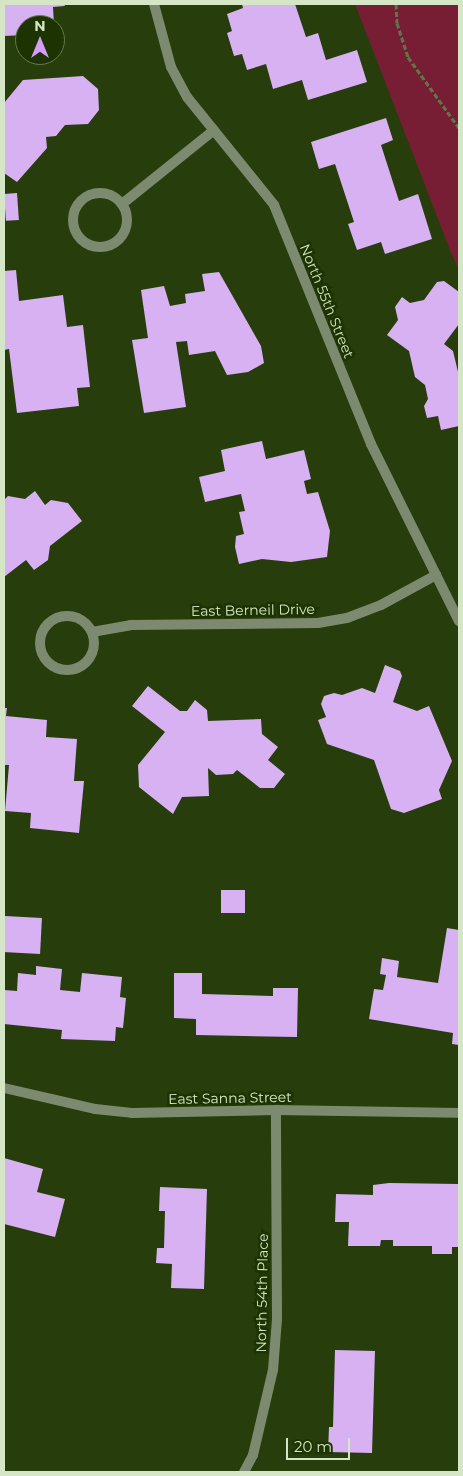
<!DOCTYPE html>
<style>
body{margin:0}
#map{position:relative;width:463px;height:1476px;overflow:hidden;background:#273d0c;font-family:Montserrat,sans-serif}
div>[style]{position:absolute}
.green>*{inset:0;background:#781e34}
.building>*{inset:0;background:#d7b1f1;transform-origin:0 0}
.path>*{height:3px;margin-top:-1.5px;transform-origin:0;background:repeating-linear-gradient(90deg,#607549 0 5px,transparent 0 7.5px)}
.minor>*{height:10px;margin:-5px;padding:0 5px;transform-origin:5px;border-radius:5px;background:#7c8b6f}
.minor>.ring{margin:-5px;padding:0;box-sizing:content-box;background:none;border:10px solid #7c8b6f;border-radius:50%}
span{translate:-50% -50%;white-space:nowrap;text-align:center;line-height:1.15;-webkit-text-stroke:5px #1d3301;paint-order:stroke}
.street-label{font-size:14px;color:#d4e6c5}
.frame{position:absolute;inset:0;border:5px solid #d4e6c5;pointer-events:none}
.north{position:absolute;left:15px;top:15px;width:50px;height:50px;box-sizing:border-box;background:#1d3301;border:1px solid #667b4f;border-radius:50%;rotate:0deg;font-size:14px;font-weight:700;line-height:20px;text-align:center;color:#d4e6c5}
.north::after{content:'';display:block;margin:auto;width:18px;height:22px;background:#d59cfb;clip-path:polygon(50% 0,100% 100%,50% 72%,0 100%)}
.scale{position:absolute;left:286px;top:1438px;width:64px;height:22px;box-sizing:border-box;border:2px solid #d4e6c5;border-top:0;padding-left:6px;font-size:15px;line-height:18px;white-space:nowrap;color:#d4e6c5;-webkit-text-stroke:4px #1d3301;paint-order:stroke}
</style>
<div id="map">
<div class="green">
<div style="clip-path:polygon(355px 4px,459px 4px,459px 270px,450px 250px)"></div>
</div>
<div class="building">
<div style="clip-path:polygon(4px 4px,64px 4px,65px 6px,53px 7px,54px 25px,25px 25px,25px 35px,4px 36px)"></div>
<div style="clip-path:polygon(242px 4px,295px 4px,306px 37px,318px 33px,326px 60px,357px 50px,367px 82px,308px 100px,302px 80px,273px 89px,266px 64px,247px 70px,242px 54px,234px 56px,227px 33px,232px 31px,227px 14px,243px 8px)"></div>
<div style="clip-path:polygon(83px 76px,98px 89px,99px 110px,88px 124px,65px 125px,56px 136px,46px 137px,47px 148px,17px 182px,4px 173px,4px 103px,23px 80px)"></div>
<div style="clip-path:polygon(386px 118px,393px 140px,381px 145px,399px 201px,418px 194px,432px 239px,385px 254px,381px 242px,357px 250px,348px 224px,354px 222px,335px 164px,319px 169px,311px 142px)"></div>
<div style="left:17px;top:193px;width:27px;height:13px;rotate:86deg"></div>
<div style="clip-path:polygon(16px 270px,19px 301px,63px 295px,67px 327px,83px 325px,90px 387px,77px 388px,79px 406px,17px 413px,9px 349px,4px 350px,4px 271px)"></div>
<div style="clip-path:polygon(219px 272px,261px 346px,264px 363px,248px 372px,227px 375px,215px 351px,189px 355px,187px 341px,176px 342px,186px 407px,144px 413px,132px 340px,148px 338px,141px 290px,164px 286px,170px 306px,186px 303px,185px 294px,205px 291px,202px 274px)"></div>
<div style="clip-path:polygon(444px 281px,459px 292px,459px 324px,444px 344px,453px 351px,459px 376px,459px 426px,441px 430px,438px 416px,427px 418px,424px 406px,428px 399px,425px 385px,415px 377px,409px 351px,387px 335px,398px 320px,395px 307px,402px 297px,410px 303px,424px 300px,437px 282px)"></div>
<div style="clip-path:polygon(262px 441px,266px 459px,304px 450px,311px 479px,304px 481px,307px 494px,318px 492px,330px 531px,327px 557px,291px 562px,262px 559px,239px 564px,235px 547px,236px 536px,244px 534px,239px 512px,245px 511px,241px 494px,205px 502px,199px 477px,225px 471px,221px 450px)"></div>
<div style="clip-path:polygon(35px 491px,45px 505px,51px 500px,68px 503px,82px 521px,50px 546px,48px 560px,34px 570px,26px 560px,4px 577px,4px 500px,8px 496px,25px 499px)"></div>
<div style="clip-path:polygon(385px 665px,400px 671px,402px 676px,393px 702px,417px 711px,429px 706px,452px 761px,439px 790px,442px 799px,404px 813px,391px 809px,374px 760px,327px 744px,318px 720px,326px 717px,321px 704px,324px 696px,334px 693px,342px 695px,362px 688px,375px 693px)"></div>
<div style="clip-path:polygon(148px 686px,180px 711px,187px 711px,195px 700px,207px 710px,208px 721px,261px 719px,262px 734px,278px 747px,268px 760px,285px 774px,274px 788px,260px 788px,237px 770px,233px 774px,216px 775px,208px 768px,209px 796px,182px 797px,173px 814px,139px 787px,138px 765px,165px 732px,132px 706px)"></div>
<div style="clip-path:polygon(4px 708px,7px 708px,6px 716px,47px 720px,46px 737px,77px 739px,74px 781px,84px 781px,79px 833px,30px 828px,31px 813px,5px 811px,9px 765px,4px 765px)"></div>
<div style="left:221px;top:890px;width:24px;height:23px"></div>
<div style="left:5px;top:916px;width:37px;height:36px;rotate:3deg"></div>
<div style="clip-path:polygon(447px 928px,459px 930px,459px 1045px,452px 1044px,453px 1033px,369px 1019px,374px 989px,383px 990px,386px 975px,380px 974px,382px 958px,399px 961px,397px 977px,438px 983px)"></div>
<div style="clip-path:polygon(36px 966px,62px 969px,60px 990px,80px 992px,82px 973px,122px 977px,120px 997px,126px 998px,123px 1028px,116px 1027px,115px 1041px,61px 1039px,62px 1030px,4px 1024px,4px 990px,17px 991px,18px 973px,36px 975px)"></div>
<div style="clip-path:polygon(174px 973px,202px 973px,202px 994px,273px 996px,273px 988px,298px 988px,297px 1037px,196px 1035px,196px 1019px,174px 1018px)"></div>
<div style="clip-path:polygon(4px 1158px,43px 1169px,37px 1192px,65px 1199px,55px 1237px,4px 1224px)"></div>
<div style="clip-path:polygon(389px 1183px,459px 1184px,459px 1247px,452px 1247px,452px 1254px,432px 1254px,432px 1246px,393px 1246px,393px 1240px,381px 1240px,380px 1246px,348px 1246px,349px 1222px,335px 1222px,336px 1194px,373px 1195px,373px 1185px)"></div>
<div style="clip-path:polygon(160px 1187px,207px 1189px,204px 1289px,171px 1288px,172px 1264px,156px 1263px,157px 1248px,164px 1248px,165px 1211px,159px 1211px)"></div>
<div style="clip-path:polygon(335px 1350px,375px 1351px,372px 1453px,328px 1452px,329px 1427px,333px 1427px)"></div>
</div>
<div class="path">
<div style="left:396px;top:4px;width:19px;rotate:87deg"></div>
<div style="left:397px;top:23px;width:36px;rotate:72deg"></div>
<div style="left:408px;top:57px;width:87px;rotate:54.3deg"></div>
</div>
<div class="minor">
<div style="left:154px;top:4px;width:65px;rotate:74.9deg"></div>
<div style="left:171px;top:67px;width:34px;rotate:62deg"></div>
<div style="left:187px;top:97px;width:139px;rotate:51.1deg"></div>
<div style="left:274px;top:205px;width:258px;rotate:67.9deg"></div>
<div style="left:371px;top:444px;width:198px;rotate:63.6deg"></div>
<div class="ring" style="left:73px;top:193px;width:44px;height:44px"></div>
<div style="left:122px;top:204px;width:118px;rotate:-38.8deg"></div>
<div class="ring" style="left:40px;top:616px;width:44px;height:44px"></div>
<div style="left:92px;top:632px;width:39px;rotate:-10deg"></div>
<div style="left:130px;top:625px;width:188px;rotate:-0.6deg"></div>
<div style="left:318px;top:623px;width:29px;rotate:-10deg"></div>
<div style="left:347px;top:618px;width:36px;rotate:-21deg"></div>
<div style="left:381px;top:605px;width:63px;rotate:-28.6deg"></div>
<div style="left:4px;top:1088px;width:93px;rotate:13deg"></div>
<div style="left:95px;top:1109px;width:37px;rotate:6deg"></div>
<div style="left:132px;top:1113px;width:144px;rotate:-1.2deg"></div>
<div style="left:276px;top:1110px;width:183px;rotate:0.9deg"></div>
<div style="left:244px;top:1472px;width:19px;rotate:-62deg"></div>
<div style="left:253px;top:1455px;width:87px;rotate:-76.8deg"></div>
<div style="left:273px;top:1370px;width:51px;rotate:-85.5deg"></div>
<div style="left:277px;top:1319px;width:209px;rotate:-90.3deg"></div>
</div>
<div class="street-label">
<span style="left:327px;top:301px;rotate:68deg">North 55th Street</span>
<span style="left:253px;top:610px;rotate:-1deg">East Berneil Drive</span>
<span style="left:230px;top:1098px;rotate:-1deg">East Sanna Street</span>
<span style="left:262px;top:1293px;rotate:-89deg">North 54th Place</span>
</div>
<div class="frame"></div>
<div class="north">N</div>
<div class="scale">20 m</div>
</div>
